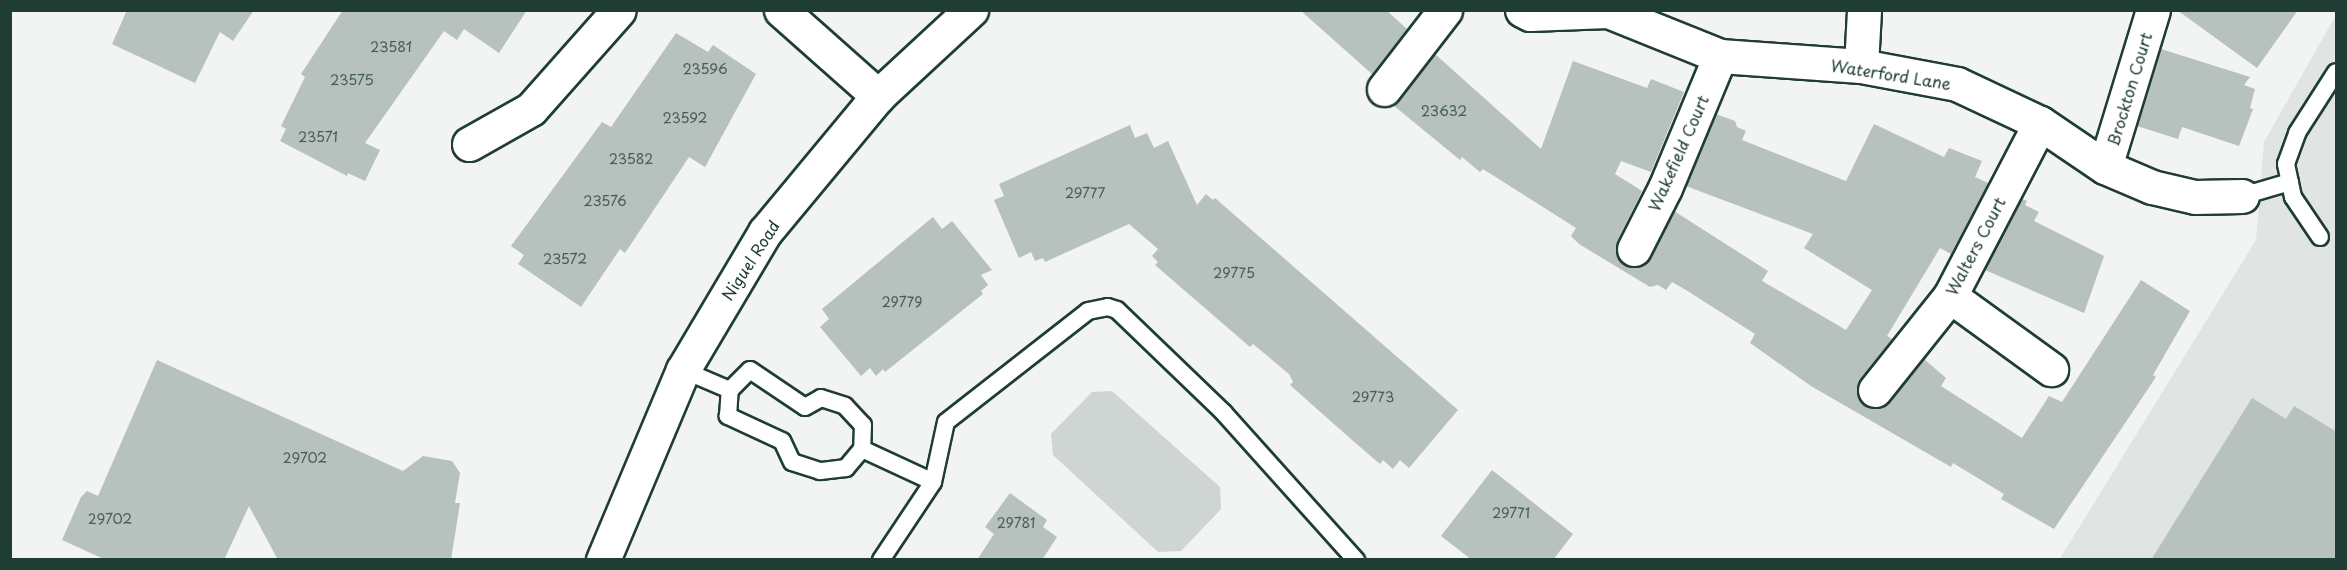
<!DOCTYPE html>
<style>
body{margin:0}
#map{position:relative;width:2347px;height:570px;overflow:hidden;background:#f2f3f3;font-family:"Playpen Sans",sans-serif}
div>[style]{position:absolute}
.built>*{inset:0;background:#e0e4e3}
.green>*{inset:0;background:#ced5d3}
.building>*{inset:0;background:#b7c1bd}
.roads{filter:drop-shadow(2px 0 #1f3d34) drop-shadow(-2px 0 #1f3d34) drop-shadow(0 2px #1f3d34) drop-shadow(0 -2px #1f3d34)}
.service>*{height:16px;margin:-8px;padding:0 8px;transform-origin:8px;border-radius:8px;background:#fff}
.minor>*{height:33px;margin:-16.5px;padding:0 16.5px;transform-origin:16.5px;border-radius:16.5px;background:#fff}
.secondary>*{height:33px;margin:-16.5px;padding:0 16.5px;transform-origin:16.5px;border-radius:16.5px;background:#fff}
span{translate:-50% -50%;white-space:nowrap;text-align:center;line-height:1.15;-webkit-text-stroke:5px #fff;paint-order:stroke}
.number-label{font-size:14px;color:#455e56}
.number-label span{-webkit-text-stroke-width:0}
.street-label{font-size:16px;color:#1f3d34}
.frame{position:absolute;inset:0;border:12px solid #1f3d34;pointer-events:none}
</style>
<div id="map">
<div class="built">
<div style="clip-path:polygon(2336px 15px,2336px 559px,2059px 560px,2256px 240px,2264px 142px)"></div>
</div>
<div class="green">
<div style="clip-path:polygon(1112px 391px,1220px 487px,1221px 509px,1181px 551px,1158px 552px,1053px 455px,1051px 434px,1092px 392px)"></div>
</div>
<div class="building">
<div style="clip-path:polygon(127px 10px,254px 10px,233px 41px,220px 32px,195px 83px,112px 44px)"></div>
<div style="clip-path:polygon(343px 10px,527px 10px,499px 53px,464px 29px,457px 40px,444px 31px,365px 143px,380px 150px,365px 181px,348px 173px,347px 176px,280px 141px,286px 129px,281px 126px,305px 77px,301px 74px)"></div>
<div style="clip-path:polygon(1300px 10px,1386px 10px,1407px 29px,1372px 74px)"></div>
<div style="clip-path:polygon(2177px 10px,2298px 10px,2257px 68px)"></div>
<div style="clip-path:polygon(676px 33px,708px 52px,713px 45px,756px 74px,705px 167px,689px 157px,625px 253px,620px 249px,581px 307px,518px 264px,524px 255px,511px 246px,602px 122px,611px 127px)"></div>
<div style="clip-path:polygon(2161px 49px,2250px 77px,2244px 85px,2255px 89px,2250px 108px,2253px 109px,2239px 146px,2182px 127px,2178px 139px,2137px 126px)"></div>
<div style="clip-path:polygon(1435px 54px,1541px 149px,1573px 61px,1647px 88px,1651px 79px,1684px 92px,1651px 172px,1621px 161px,1615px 174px,1642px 191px,1617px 241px,1619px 260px,1634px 268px,1645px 264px,1674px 211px,1768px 271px,1762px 281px,1846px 330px,1872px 290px,1804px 248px,1813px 234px,1686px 186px,1716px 114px,1735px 121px,1737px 127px,1746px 131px,1742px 140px,1846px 181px,1874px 124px,1944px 157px,1949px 148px,1982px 161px,1975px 177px,1988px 183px,1951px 254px,1940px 248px,1887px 336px,1892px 339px,1860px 379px,1858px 397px,1872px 408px,1889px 402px,1924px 359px,1946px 378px,1941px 386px,2022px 438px,2049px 396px,2062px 402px,2141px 280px,2190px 311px,2153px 375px,2156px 377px,2054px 529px,2001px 499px,2004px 494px,1953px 463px,1951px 467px,1811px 386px,1750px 343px,1755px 334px,1686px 290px,1672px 282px,1666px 290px,1658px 285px,1650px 287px,1579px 244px,1571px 236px,1576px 228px,1483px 169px,1480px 172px,1462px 157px,1460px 160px,1393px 105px)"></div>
<div style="clip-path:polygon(1130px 125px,1135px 138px,1147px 133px,1154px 148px,1168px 141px,1197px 205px,1206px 194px,1213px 200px,1215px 198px,1458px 410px,1409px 468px,1400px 460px,1393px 469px,1383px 460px,1380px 464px,1352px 440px,1290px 385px,1293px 382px,1289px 374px,1253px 344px,1250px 347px,1155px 265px,1158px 262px,1152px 256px,1158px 249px,1129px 224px,1045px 262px,1043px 258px,1035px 261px,1031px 252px,1019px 258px,994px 200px,1004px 196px,999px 184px)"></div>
<div style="clip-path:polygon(2022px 199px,2027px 201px,2025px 205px,2039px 212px,2034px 221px,2104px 256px,2084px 313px,1985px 270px)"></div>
<div style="clip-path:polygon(933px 217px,942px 229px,952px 221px,992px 270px,981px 275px,988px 285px,981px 291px,983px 294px,885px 372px,883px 369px,876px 376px,870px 368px,861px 376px,820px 327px,829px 319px,822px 309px)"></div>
<div style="clip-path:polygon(157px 360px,403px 471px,423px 456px,452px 461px,460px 473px,455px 503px,460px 503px,451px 560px,278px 560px,249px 506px,224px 560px,106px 560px,62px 540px,81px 497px,87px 491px,98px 496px)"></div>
<div style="clip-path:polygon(2252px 398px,2286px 419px,2294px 406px,2337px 432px,2337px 560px,2151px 560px)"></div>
<div style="clip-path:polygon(1492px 470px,1573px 534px,1553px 560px,1472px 560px,1441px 536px)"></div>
<div style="clip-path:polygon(1010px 493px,1047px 520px,1043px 527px,1057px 537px,1042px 560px,977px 560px,994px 534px,985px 527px)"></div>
</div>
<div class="roads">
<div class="service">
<div style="left:2242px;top:196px;width:50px;rotate:-16.3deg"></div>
<div style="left:2320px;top:237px;width:48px;rotate:-124deg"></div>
<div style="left:2293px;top:197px;width:34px;rotate:-102deg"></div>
<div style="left:2286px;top:164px;width:33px;rotate:-70deg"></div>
<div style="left:2297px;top:133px;width:72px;rotate:-57.4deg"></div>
<div style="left:683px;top:370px;width:51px;rotate:23.1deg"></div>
<div style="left:750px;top:370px;width:66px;rotate:33.9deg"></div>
<div style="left:805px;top:407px;width:18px;rotate:-29deg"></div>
<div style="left:821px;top:398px;width:25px;rotate:18deg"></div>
<div style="left:845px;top:406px;width:26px;rotate:47deg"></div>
<div style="left:863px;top:425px;width:24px;rotate:92deg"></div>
<div style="left:862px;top:449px;width:25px;rotate:130deg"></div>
<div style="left:846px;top:468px;width:26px;rotate:173deg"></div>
<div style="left:820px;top:471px;width:29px;rotate:-162deg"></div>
<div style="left:792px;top:462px;width:23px;rotate:-115deg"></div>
<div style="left:782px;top:441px;width:60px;rotate:-155.2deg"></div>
<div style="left:728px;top:416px;width:26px;rotate:-86deg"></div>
<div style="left:730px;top:390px;width:28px;rotate:-45deg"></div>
<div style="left:862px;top:449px;width:78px;rotate:24.9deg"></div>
<div style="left:933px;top:482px;width:94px;rotate:123.7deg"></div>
<div style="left:933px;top:482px;width:61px;rotate:-77.8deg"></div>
<div style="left:946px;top:422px;width:180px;rotate:-38deg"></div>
<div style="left:1088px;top:311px;width:20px;rotate:-11deg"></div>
<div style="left:1108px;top:307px;width:9px;rotate:18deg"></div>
<div style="left:1117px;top:310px;width:149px;rotate:43.9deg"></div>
<div style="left:1224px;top:413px;width:198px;rotate:48.1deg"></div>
</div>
<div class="minor">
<div style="left:781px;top:10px;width:130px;rotate:41.6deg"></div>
<div style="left:1522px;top:10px;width:9px;rotate:27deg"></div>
<div style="left:1530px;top:14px;width:78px;rotate:-2.2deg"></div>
<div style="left:1608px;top:11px;width:121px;rotate:21.9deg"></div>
<div style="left:1720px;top:56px;width:141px;rotate:4.1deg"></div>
<div style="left:1861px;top:66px;width:98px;rotate:10.6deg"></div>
<div style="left:1957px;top:84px;width:92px;rotate:25.2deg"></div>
<div style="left:2040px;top:123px;width:78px;rotate:34.1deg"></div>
<div style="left:2105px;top:167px;width:51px;rotate:23.1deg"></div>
<div style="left:2152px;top:187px;width:44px;rotate:13.1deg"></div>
<div style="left:2195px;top:197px;width:47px;rotate:-1.2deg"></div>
<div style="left:1861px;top:66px;width:56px;rotate:-86.9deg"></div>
<div style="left:1384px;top:89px;width:100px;rotate:-52.3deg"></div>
<div style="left:469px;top:144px;width:71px;rotate:-29.4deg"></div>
<div style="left:531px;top:109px;width:132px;rotate:-48.4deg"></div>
<div style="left:2105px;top:167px;width:164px;rotate:-73deg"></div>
<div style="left:1634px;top:249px;width:68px;rotate:-63.1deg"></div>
<div style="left:1665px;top:188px;width:143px;rotate:-67.4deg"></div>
<div style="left:1950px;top:296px;width:125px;rotate:35.9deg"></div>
<div style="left:1875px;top:390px;width:120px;rotate:-51.4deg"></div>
<div style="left:1950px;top:296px;width:195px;rotate:-62.5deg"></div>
</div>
<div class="secondary">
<div style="left:603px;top:560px;width:206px;rotate:-67.2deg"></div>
<div style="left:683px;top:370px;width:161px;rotate:-59.3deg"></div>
<div style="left:765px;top:232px;width:177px;rotate:-50.3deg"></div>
<div style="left:878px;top:96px;width:127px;rotate:-42.8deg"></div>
</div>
</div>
<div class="number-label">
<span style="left:391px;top:47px">23581</span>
<span style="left:705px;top:69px">23596</span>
<span style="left:352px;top:80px">23575</span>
<span style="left:1444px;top:111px">23632</span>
<span style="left:685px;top:118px">23592</span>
<span style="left:318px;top:137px">23571</span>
<span style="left:631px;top:159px">23582</span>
<span style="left:1085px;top:193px">29777</span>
<span style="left:605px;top:201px">23576</span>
<span style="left:565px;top:259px">23572</span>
<span style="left:1234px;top:273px">29775</span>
<span style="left:902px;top:302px">29779</span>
<span style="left:1373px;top:397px">29773</span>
<span style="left:305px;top:458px">29702</span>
<span style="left:1511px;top:513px">29771</span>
<span style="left:110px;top:519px">29702</span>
<span style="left:1016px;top:523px">29781</span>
</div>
<div class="street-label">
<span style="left:1891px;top:74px;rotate:9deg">Waterford Lane</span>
<span style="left:2129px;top:89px;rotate:-73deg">Brockton Court</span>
<span style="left:1678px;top:153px;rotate:-66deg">Wakefield Court</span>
<span style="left:1975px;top:246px;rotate:-62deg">Walters Court</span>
<span style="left:750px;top:260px;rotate:-57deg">Niguel Road</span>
</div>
<div class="frame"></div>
</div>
